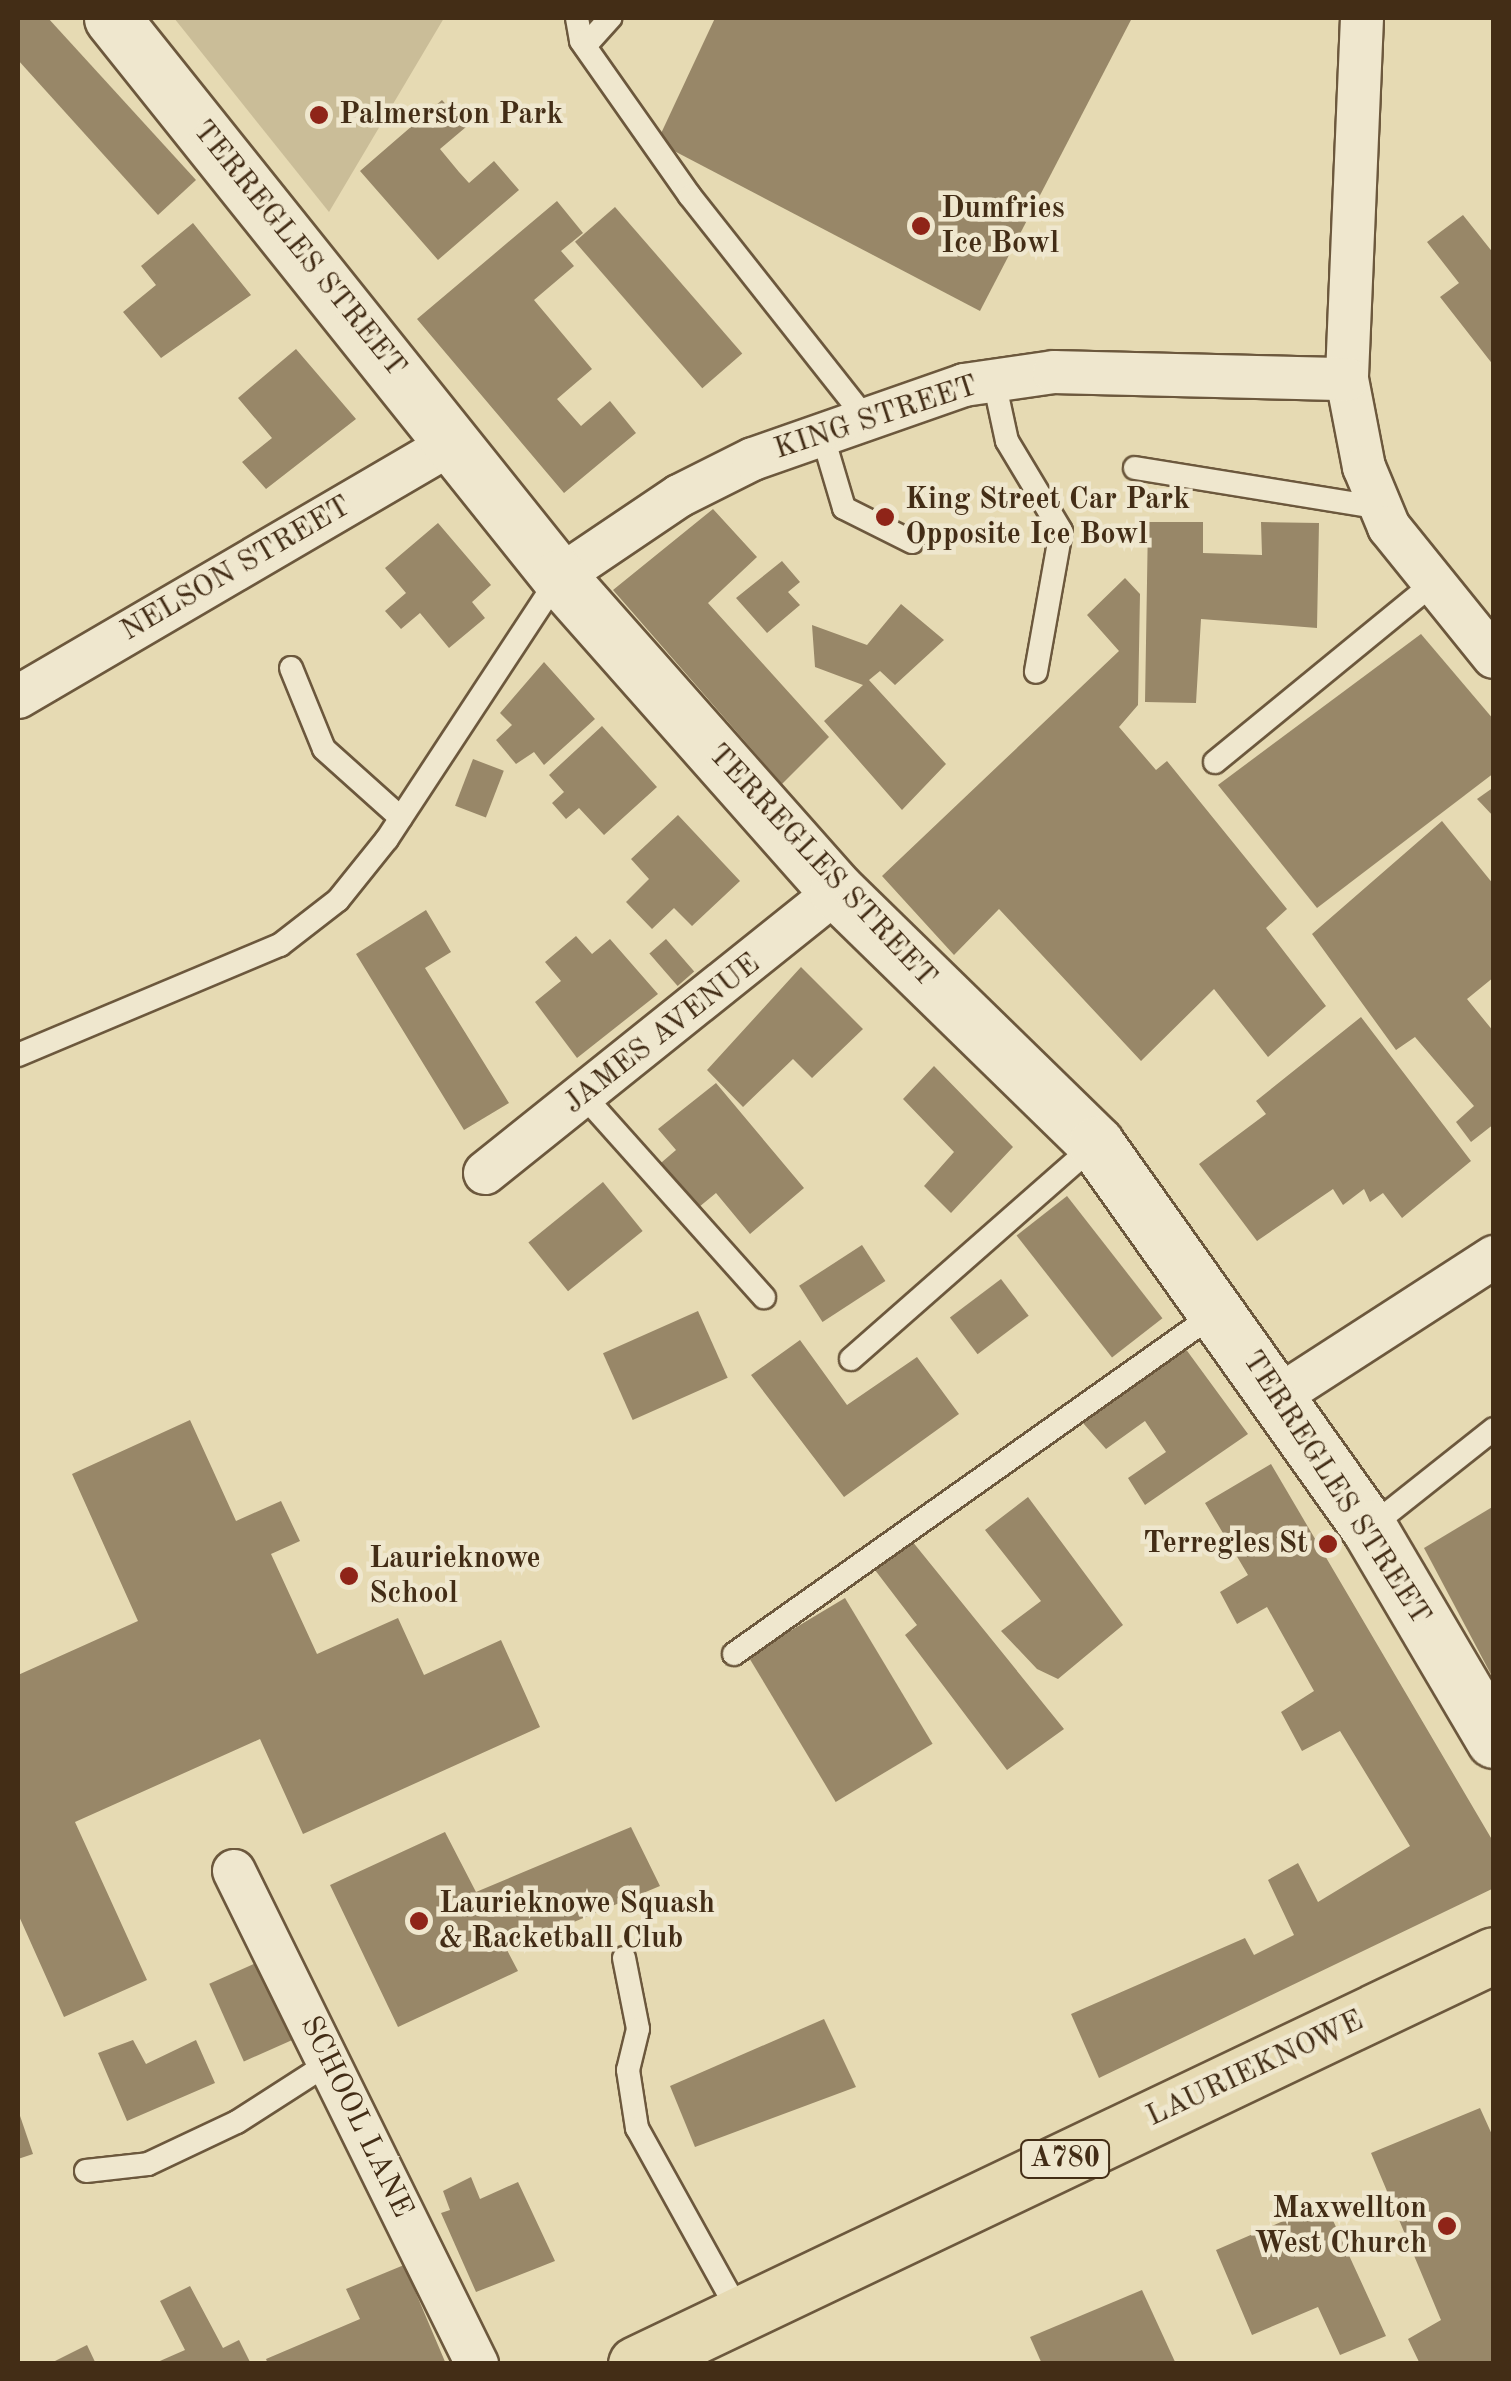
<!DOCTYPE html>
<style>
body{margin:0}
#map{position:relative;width:1511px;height:2381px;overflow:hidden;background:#e6dab3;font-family:"Old Standard TT",serif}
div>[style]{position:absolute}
.green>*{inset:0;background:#cabd98}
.building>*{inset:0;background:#988768;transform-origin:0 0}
.roads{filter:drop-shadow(2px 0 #6c583d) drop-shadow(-2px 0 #6c583d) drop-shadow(0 2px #6c583d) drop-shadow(0 -2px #6c583d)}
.lane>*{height:22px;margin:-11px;padding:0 11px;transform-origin:11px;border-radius:11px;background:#efe7ce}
.street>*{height:42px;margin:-21px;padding:0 21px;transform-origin:21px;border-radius:21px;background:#efe7ce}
.secondary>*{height:55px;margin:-27.5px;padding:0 27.5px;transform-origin:27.5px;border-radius:27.5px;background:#efe7ce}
.primary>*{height:55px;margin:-27.5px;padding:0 27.5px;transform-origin:27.5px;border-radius:27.5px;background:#e6dab3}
.dots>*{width:28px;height:28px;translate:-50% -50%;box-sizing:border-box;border:5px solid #efe7ce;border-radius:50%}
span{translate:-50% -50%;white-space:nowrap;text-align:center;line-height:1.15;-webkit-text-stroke:9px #efe7ce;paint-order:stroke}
.shield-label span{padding:2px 8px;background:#efe7ce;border:2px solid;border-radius:8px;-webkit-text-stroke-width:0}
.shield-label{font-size:28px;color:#432d16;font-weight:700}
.poi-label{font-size:30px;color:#432d16;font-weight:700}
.left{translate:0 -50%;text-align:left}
.right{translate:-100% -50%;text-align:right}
.street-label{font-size:30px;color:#432d16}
.frame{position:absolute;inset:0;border:20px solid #432d16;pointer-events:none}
</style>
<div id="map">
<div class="green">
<div style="clip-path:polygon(174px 18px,444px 18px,329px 212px)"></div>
</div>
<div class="building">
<div style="clip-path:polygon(18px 18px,48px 18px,196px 180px,158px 215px,18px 60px)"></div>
<div style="clip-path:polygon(715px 18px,1132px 18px,980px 311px,657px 142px)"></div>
<div style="clip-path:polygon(442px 100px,466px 127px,440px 149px,459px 172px,469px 183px,494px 161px,519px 190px,438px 260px,360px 171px)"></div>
<div style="clip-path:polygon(557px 201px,583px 233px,561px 251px,574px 266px,534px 300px,592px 369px,557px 399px,581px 426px,610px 401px,636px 433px,564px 493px,417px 319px)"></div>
<div style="left:615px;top:207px;width:194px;height:53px;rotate:49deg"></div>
<div style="clip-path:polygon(1463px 215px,1494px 254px,1494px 366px,1440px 297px,1459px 283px,1427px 242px)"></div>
<div style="clip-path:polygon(193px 223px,251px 295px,161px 358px,123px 312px,156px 285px,141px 266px)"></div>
<div style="clip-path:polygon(296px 349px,356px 419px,266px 489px,242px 462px,272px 438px,238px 398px)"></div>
<div style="clip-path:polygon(713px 509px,757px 557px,708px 603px,829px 737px,782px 784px,613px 590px)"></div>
<div style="clip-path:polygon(1148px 522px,1203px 522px,1203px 553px,1262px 555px,1261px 522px,1319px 523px,1317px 628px,1201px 619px,1196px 703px,1145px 702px)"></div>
<div style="clip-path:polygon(438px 523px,491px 585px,472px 602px,485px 618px,449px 648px,420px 613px,401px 629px,385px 611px,406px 593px,385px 568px)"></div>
<div style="clip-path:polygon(782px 561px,800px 582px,788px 592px,800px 605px,767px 633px,736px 598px)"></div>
<div style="clip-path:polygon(1125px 578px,1140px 594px,1138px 705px,1119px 727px,1156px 770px,1167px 761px,1287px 909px,1266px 928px,1326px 1006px,1268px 1057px,1214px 989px,1141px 1061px,999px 909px,954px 955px,882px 876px,1119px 651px,1087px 615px)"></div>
<div style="clip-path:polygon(901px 604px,944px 640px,895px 685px,880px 671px,869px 680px,946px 764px,902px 810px,824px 721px,863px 685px,815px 667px,812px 625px,867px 645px)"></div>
<div style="clip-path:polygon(1421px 634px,1494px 720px,1494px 773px,1317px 908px,1218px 785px)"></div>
<div style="clip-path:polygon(544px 662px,595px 719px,544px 765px,534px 752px,516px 764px,496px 740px,512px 725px,500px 713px)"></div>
<div style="clip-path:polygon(602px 726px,657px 787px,604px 835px,579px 808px,566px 819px,552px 803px,564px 792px,549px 775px)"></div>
<div style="left:473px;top:759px;width:33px;height:50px;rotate:21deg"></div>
<div style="clip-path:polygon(1494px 787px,1494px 817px,1477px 799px)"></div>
<div style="clip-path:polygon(678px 815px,740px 881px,692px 926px,674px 908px,652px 929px,626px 902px,649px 879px,631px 859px)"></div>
<div style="clip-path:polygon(1442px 821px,1494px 885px,1494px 977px,1467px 999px,1494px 1032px,1494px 1124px,1471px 1142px,1456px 1122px,1474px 1106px,1415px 1037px,1396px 1050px,1312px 934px)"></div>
<div style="clip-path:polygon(426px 910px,451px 952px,425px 968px,509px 1103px,464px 1130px,356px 954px)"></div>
<div style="clip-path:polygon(576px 936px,592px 954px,610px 939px,658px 994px,577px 1058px,535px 1002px,561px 981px,545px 962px)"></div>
<div style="left:666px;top:939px;width:43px;height:22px;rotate:49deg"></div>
<div style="clip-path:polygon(801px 967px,863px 1029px,812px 1078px,793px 1059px,743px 1107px,707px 1070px)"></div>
<div style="clip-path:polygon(1361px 1017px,1471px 1161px,1402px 1218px,1383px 1193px,1370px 1202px,1364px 1189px,1343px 1205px,1333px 1189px,1257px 1241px,1199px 1164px,1266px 1114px,1256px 1101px)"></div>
<div style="clip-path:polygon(934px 1066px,1013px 1147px,951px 1213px,924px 1186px,954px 1152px,903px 1099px)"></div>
<div style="clip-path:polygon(716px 1083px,804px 1188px,750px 1234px,716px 1193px,693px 1212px,655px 1168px,676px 1150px,658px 1129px)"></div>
<div style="left:603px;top:1182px;width:63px;height:96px;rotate:51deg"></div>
<div style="left:1067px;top:1196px;width:155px;height:64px;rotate:52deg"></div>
<div style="left:862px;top:1245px;width:43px;height:75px;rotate:57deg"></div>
<div style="left:1001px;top:1279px;width:46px;height:64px;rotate:53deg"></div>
<div style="left:698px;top:1311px;width:73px;height:104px;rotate:66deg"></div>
<div style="clip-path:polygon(800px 1340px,847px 1405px,917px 1357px,959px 1414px,844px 1497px,751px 1375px)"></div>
<div style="clip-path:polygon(1185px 1348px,1248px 1434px,1145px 1505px,1128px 1478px,1166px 1452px,1145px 1421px,1106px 1449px,1083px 1423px)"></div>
<div style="clip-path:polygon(190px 1420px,236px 1521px,281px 1501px,300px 1541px,271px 1554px,317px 1654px,398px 1618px,424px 1675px,501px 1640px,540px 1727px,303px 1834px,260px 1739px,75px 1822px,147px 1980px,64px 2017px,18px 1914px,18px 1675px,138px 1621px,72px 1474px)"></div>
<div style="clip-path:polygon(1271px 1464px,1494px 1843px,1494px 1888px,1099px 2078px,1071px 2014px,1245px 1938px,1254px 1955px,1294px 1935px,1268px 1880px,1298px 1863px,1318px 1902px,1410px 1846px,1340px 1731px,1302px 1751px,1281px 1712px,1314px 1691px,1267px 1607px,1237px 1624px,1220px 1592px,1248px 1575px,1205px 1503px)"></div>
<div style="clip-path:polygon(1028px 1497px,1123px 1625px,1058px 1679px,1037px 1669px,1001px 1631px,1041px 1601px,985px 1530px)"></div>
<div style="clip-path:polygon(1494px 1506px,1494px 1680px,1424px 1548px)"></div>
<div style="clip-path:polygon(912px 1541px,1064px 1729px,1007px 1770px,905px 1635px,917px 1625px,875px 1570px)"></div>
<div style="left:845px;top:1598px;width:170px;height:113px;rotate:59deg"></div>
<div style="clip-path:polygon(631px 1827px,660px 1886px,507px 1950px,518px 1971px,398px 2027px,330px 1885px,445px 1832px,476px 1892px)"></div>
<div style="left:265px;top:1959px;width:85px;height:61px;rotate:66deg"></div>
<div style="clip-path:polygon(824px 2019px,856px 2087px,695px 2147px,670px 2086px)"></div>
<div style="clip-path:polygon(133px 2040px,146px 2064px,196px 2040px,215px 2083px,127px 2121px,98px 2053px)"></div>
<div style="clip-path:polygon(1480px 2108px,1494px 2139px,1494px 2364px,1420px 2364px,1408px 2339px,1441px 2320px,1371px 2153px)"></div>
<div style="clip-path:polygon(18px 2110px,33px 2154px,18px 2159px)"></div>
<div style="clip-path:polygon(471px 2177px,480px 2199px,518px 2182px,555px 2261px,476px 2292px,441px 2213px,450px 2210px,443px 2191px)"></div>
<div style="clip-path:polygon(1325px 2203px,1386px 2336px,1340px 2355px,1318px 2307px,1252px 2335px,1216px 2250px)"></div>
<div style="clip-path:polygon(404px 2265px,446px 2364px,268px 2364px,266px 2359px,360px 2319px,346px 2289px)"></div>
<div style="clip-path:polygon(190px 2286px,223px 2348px,239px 2340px,251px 2364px,153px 2364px,185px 2350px,160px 2301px)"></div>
<div style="clip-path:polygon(1142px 2290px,1176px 2364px,1042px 2364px,1030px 2337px)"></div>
<div style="clip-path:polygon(87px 2345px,96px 2364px,49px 2364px)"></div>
</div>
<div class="roads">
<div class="lane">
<div style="left:577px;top:18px;width:23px;rotate:80deg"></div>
<div style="left:581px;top:41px;width:189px;rotate:54.9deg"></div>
<div style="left:690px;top:196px;width:284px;rotate:51.7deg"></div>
<div style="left:585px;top:46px;width:38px;rotate:-48deg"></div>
<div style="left:994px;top:381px;width:61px;rotate:77.8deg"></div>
<div style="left:1007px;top:441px;width:105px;rotate:59deg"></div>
<div style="left:1061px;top:531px;width:143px;rotate:100.1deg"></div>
<div style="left:822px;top:434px;width:77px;rotate:73.4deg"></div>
<div style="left:844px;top:508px;width:76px;rotate:26.6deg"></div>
<div style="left:1135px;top:468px;width:249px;rotate:9.2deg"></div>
<div style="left:291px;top:668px;width:87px;rotate:67.8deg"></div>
<div style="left:324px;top:749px;width:103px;rotate:41.9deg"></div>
<div style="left:1215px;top:762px;width:283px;rotate:-39.3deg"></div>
<div style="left:18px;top:1055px;width:284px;rotate:-22.8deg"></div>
<div style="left:280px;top:945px;width:73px;rotate:-37.8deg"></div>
<div style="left:338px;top:900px;width:78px;rotate:-51.2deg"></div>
<div style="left:387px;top:839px;width:313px;rotate:-56.7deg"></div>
<div style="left:584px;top:1096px;width:270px;rotate:48.2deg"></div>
<div style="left:851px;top:1359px;width:326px;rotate:-41.3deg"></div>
<div style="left:1369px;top:1528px;width:159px;rotate:-38.4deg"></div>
<div style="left:734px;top:1654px;width:592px;rotate:-35.3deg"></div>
<div style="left:624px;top:1958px;width:72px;rotate:78.8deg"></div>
<div style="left:638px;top:2029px;width:42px;rotate:103.7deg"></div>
<div style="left:628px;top:2070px;width:59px;rotate:81.2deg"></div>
<div style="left:637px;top:2128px;width:213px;rotate:61deg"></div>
<div style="left:86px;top:2171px;width:62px;rotate:-6.4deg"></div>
<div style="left:148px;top:2164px;width:98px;rotate:-25.3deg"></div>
<div style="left:237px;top:2122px;width:109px;rotate:-32.7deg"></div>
</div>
<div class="street">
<div style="left:1362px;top:18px;width:361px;rotate:92.4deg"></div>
<div style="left:1347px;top:379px;width:90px;rotate:79.1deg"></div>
<div style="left:1364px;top:467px;width:65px;rotate:67.4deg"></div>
<div style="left:1389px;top:527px;width:167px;rotate:51.1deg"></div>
<div style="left:559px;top:577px;width:145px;rotate:-34deg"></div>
<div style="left:679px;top:496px;width:83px;rotate:-26.6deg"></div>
<div style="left:753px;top:459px;width:224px;rotate:-19.3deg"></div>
<div style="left:964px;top:385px;width:91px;rotate:-8.2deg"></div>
<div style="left:1054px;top:372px;width:293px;rotate:1.4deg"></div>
<div style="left:18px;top:697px;width:505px;rotate:-30.32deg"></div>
<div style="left:485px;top:1173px;width:451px;rotate:-38.7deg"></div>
<div style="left:1279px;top:1396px;width:256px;rotate:-32.9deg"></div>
<div style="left:234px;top:1871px;width:550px;rotate:63.76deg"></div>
</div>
<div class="secondary">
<div style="left:112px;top:18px;width:716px;rotate:51.35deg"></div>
<div style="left:559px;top:577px;width:419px;rotate:48.5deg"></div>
<div style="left:837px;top:891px;width:362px;rotate:44.3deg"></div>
<div style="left:1096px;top:1144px;width:471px;rotate:54.6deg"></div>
<div style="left:1369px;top:1528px;width:246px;rotate:59.5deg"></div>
</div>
<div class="primary">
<div style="left:636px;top:2364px;width:950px;rotate:-25.49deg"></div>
</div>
</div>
<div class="dots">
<div style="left:319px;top:115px;background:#8f2418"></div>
<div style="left:921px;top:226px;background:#8f2418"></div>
<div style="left:885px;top:517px;background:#8f2418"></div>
<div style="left:1328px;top:1544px;background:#8f2418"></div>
<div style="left:349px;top:1576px;background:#8f2418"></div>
<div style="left:419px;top:1921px;background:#8f2418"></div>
<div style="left:1447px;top:2226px;background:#8f2418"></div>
</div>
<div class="shield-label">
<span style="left:1065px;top:2159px">A780</span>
</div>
<div class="poi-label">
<span class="left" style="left:339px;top:115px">Palmerston Park</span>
<span class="left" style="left:941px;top:226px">Dumfries<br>Ice Bowl</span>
<span class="left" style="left:905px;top:517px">King Street Car Park<br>Opposite Ice Bowl</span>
<span class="right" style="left:1308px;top:1544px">Terregles St</span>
<span class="left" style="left:369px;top:1576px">Laurieknowe<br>School</span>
<span class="left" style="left:439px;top:1921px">Laurieknowe Squash<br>&amp; Racketball Club</span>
<span class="right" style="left:1427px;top:2226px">Maxwellton<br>West Church</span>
</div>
<div class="street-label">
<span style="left:299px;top:249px;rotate:51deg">TERREGLES STREET</span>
<span style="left:876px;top:418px;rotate:-18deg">KING STREET</span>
<span style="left:236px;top:569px;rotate:-30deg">NELSON STREET</span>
<span style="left:822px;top:866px;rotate:47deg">TERREGLES STREET</span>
<span style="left:662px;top:1034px;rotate:-38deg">JAMES AVENUE</span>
<span style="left:1336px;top:1488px;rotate:57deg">TERREGLES STREET</span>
<span style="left:1255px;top:2069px;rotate:-25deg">LAURIEKNOWE</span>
<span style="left:356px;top:2117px;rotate:64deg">SCHOOL LANE</span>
</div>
<div class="frame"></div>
</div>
